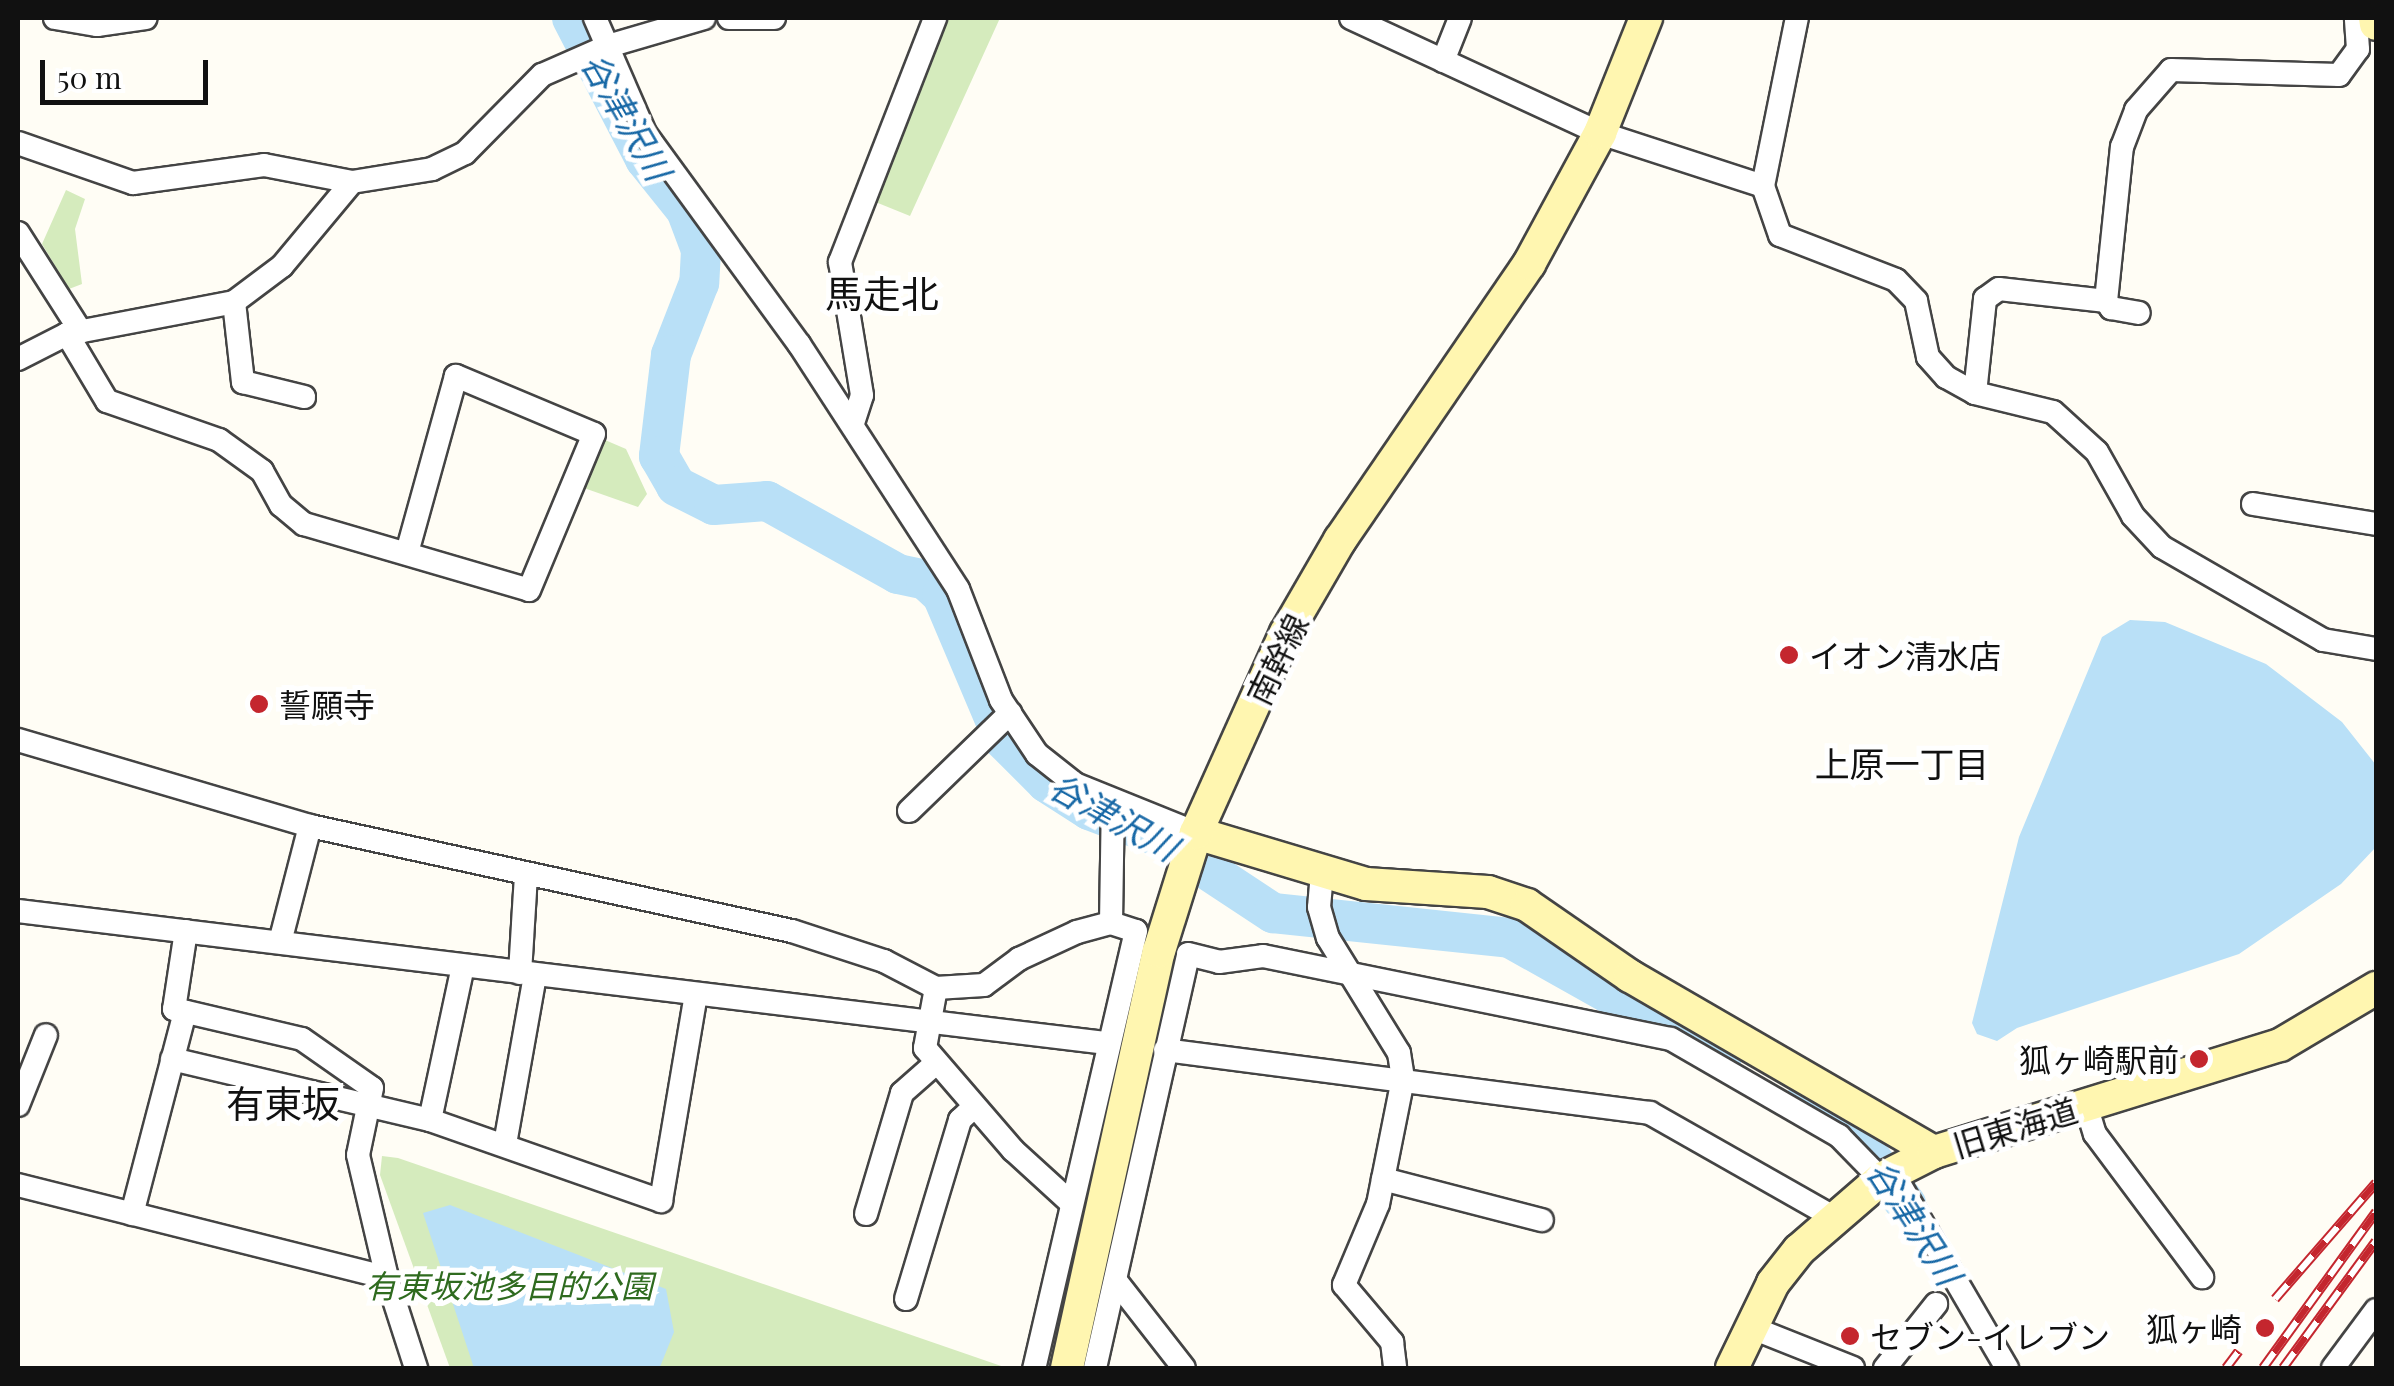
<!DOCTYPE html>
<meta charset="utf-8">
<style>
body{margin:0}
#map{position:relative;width:2394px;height:1386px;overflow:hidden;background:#fffdf5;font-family:"Playfair Display","Noto Sans JP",serif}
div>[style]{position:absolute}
.green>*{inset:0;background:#d5ebbd}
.water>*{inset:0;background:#b9e0f7}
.river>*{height:40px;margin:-20px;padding:0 20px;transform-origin:20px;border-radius:20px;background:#b9e0f7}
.roads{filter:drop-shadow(2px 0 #444) drop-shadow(-2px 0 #444) drop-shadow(0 2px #444) drop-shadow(0 -2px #444)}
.street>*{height:22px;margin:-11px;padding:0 11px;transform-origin:11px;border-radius:11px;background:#fff}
.secondary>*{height:32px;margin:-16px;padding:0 16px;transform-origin:16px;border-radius:16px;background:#fff6b0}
.rail>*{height:10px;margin-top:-5px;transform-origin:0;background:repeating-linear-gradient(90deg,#fff 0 19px,#c4262e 0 38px);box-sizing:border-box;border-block:2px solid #c4262e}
.dots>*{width:28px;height:28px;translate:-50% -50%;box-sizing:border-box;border:5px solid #fff;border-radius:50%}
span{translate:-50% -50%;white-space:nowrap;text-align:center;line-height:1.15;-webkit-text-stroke:10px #fff;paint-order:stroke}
.poi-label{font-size:32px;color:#111}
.left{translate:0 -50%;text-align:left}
.right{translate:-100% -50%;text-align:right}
.street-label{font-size:32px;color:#111}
.park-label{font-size:32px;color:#2f6b1f;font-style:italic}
.water-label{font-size:35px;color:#1768a6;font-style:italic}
.neighbourhood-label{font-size:35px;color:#111}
.quarter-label{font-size:38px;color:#111}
.frame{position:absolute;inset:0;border:20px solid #111;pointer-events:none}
.scale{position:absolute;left:40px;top:60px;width:168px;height:45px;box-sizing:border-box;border:5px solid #111;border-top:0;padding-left:12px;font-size:30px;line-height:35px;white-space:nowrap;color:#111;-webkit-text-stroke:8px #fff;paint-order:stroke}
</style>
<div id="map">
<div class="green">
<div style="clip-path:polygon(942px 18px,1000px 18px,910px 216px,873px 201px)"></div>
<div style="clip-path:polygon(66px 190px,85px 199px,75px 229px,82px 284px,69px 289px,42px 244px)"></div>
<div style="clip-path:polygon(605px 440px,626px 449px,647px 494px,638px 507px,584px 488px)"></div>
<div style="clip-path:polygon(382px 1156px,398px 1158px,1007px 1368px,450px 1368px,380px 1175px)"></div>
</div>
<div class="water">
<div style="clip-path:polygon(2130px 620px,2165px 622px,2266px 664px,2342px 722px,2376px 765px,2376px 847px,2341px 884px,2239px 954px,2017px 1028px,1997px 1041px,1977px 1034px,1972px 1023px,2019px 837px,2102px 637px)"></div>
<div style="clip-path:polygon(450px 1205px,666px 1289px,674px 1332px,660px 1367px,474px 1368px,423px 1213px)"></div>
</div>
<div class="river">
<div style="left:572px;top:18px;width:159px;rotate:62.6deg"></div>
<div style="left:645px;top:159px;width:65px;rotate:51.2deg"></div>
<div style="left:686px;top:210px;width:43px;rotate:69.4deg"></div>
<div style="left:701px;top:250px;width:33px;rotate:93deg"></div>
<div style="left:699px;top:283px;width:77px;rotate:111.3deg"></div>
<div style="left:671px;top:355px;width:102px;rotate:96.8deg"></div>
<div style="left:659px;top:456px;width:34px;rotate:60deg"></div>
<div style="left:676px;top:486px;width:42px;rotate:26.6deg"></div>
<div style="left:714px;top:505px;width:53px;rotate:-4.3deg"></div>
<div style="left:767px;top:501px;width:150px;rotate:29.1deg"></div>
<div style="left:898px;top:574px;width:29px;rotate:12deg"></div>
<div style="left:926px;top:580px;width:22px;rotate:43deg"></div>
<div style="left:942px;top:595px;width:156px;rotate:67deg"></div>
<div style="left:1003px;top:739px;width:62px;rotate:45deg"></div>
<div style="left:1047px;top:783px;width:50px;rotate:32.7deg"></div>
<div style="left:1089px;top:810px;width:68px;rotate:20.6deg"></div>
<div style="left:1153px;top:834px;width:144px;rotate:33.4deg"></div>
<div style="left:1273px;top:913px;width:238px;rotate:6deg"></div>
<div style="left:1510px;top:938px;width:243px;rotate:29.3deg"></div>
<div style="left:1803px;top:1104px;width:56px;rotate:30.3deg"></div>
<div style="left:1851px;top:1132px;width:91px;rotate:52.6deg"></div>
</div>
<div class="roads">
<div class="street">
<div style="left:55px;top:18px;width:43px;rotate:9.5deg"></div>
<div style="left:97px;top:25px;width:49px;rotate:-8.1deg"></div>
<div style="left:595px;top:18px;width:125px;rotate:66.5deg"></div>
<div style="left:645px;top:133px;width:261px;rotate:53.9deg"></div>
<div style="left:799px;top:344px;width:292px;rotate:57deg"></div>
<div style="left:958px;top:589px;width:119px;rotate:68.8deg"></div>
<div style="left:1001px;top:700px;width:65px;rotate:56.3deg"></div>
<div style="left:1037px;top:754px;width:48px;rotate:38.3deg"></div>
<div style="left:1075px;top:784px;width:131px;rotate:22deg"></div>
<div style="left:729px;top:18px;width:45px"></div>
<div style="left:1351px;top:18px;width:274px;rotate:24.8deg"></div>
<div style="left:1600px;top:133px;width:171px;rotate:18deg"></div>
<div style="left:1763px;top:186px;width:52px;rotate:70.9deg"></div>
<div style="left:1780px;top:235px;width:124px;rotate:21.2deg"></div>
<div style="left:1896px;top:280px;width:29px;rotate:46deg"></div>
<div style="left:1916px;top:301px;width:57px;rotate:77.9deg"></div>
<div style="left:1928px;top:357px;width:27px;rotate:48deg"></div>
<div style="left:1946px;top:377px;width:33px;rotate:29deg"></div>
<div style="left:1975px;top:393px;width:80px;rotate:13.7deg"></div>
<div style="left:2053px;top:412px;width:59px;rotate:42.3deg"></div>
<div style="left:2097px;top:452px;width:73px;rotate:60.6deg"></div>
<div style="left:2133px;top:516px;width:42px;rotate:46.9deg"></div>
<div style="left:2162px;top:547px;width:186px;rotate:30deg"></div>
<div style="left:2323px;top:640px;width:54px;rotate:9.6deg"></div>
<div style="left:1443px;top:61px;width:46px;rotate:-68.4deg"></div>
<div style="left:18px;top:143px;width:122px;rotate:19.2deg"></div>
<div style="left:133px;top:183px;width:132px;rotate:-7.8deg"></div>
<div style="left:264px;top:165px;width:90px;rotate:10.9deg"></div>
<div style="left:1763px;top:186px;width:171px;rotate:-78.6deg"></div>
<div style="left:18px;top:233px;width:117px;rotate:57.5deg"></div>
<div style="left:2106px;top:301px;width:155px;rotate:-84.1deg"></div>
<div style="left:2122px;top:147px;width:40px;rotate:-69deg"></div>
<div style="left:2136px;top:110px;width:53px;rotate:-48.8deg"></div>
<div style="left:2171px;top:70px;width:168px;rotate:1.7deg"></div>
<div style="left:2339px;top:75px;width:32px;rotate:-54deg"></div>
<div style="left:2358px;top:49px;width:31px;rotate:-94deg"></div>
<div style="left:234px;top:302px;width:81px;rotate:83.6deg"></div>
<div style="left:243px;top:382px;width:63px;rotate:13.8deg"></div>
<div style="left:67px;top:334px;width:78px;rotate:59.2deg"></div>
<div style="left:107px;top:401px;width:119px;rotate:19.2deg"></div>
<div style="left:219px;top:440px;width:53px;rotate:35.8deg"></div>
<div style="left:262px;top:471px;width:39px;rotate:61deg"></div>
<div style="left:281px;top:505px;width:30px;rotate:40deg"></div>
<div style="left:304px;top:524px;width:234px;rotate:16.3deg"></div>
<div style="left:529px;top:590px;width:169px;rotate:-67.4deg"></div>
<div style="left:594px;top:434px;width:150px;rotate:-157.2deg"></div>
<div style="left:456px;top:376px;width:184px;rotate:105.5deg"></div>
<div style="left:18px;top:359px;width:55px;rotate:-27deg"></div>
<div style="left:67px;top:334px;width:170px;rotate:-10.8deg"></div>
<div style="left:234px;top:302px;width:60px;rotate:-36.9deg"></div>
<div style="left:282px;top:266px;width:109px;rotate:-50.2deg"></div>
<div style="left:352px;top:182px;width:81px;rotate:-9.2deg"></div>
<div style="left:432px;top:169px;width:37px;rotate:-26deg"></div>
<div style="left:465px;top:153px;width:110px;rotate:-45.4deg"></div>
<div style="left:542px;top:75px;width:72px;rotate:-23.7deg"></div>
<div style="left:608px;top:46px;width:100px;rotate:-16.3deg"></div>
<div style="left:1975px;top:393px;width:95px;rotate:-83.9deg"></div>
<div style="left:1985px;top:299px;width:17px;rotate:-36deg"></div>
<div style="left:1999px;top:289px;width:108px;rotate:6.4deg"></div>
<div style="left:2106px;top:301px;width:9px;rotate:54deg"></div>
<div style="left:2111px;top:308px;width:28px;rotate:10deg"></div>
<div style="left:853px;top:423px;width:29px;rotate:-72deg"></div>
<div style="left:862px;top:395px;width:135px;rotate:-99.4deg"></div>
<div style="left:840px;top:262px;width:262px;rotate:-68.7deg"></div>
<div style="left:2253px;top:504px;width:125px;rotate:9.2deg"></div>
<div style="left:18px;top:740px;width:304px;rotate:16.4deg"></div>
<div style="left:310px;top:826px;width:493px;rotate:12.3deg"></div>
<div style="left:792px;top:931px;width:97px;rotate:18.1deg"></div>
<div style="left:884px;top:961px;width:59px;rotate:27.4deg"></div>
<div style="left:936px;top:988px;width:61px;rotate:100.4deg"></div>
<div style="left:925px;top:1048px;width:135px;rotate:49.2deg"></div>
<div style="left:1013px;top:1150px;width:77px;rotate:42.4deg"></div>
<div style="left:909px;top:811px;width:141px;rotate:-44.1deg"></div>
<div style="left:1322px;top:873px;width:34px;rotate:95deg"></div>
<div style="left:1319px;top:907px;width:32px;rotate:74deg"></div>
<div style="left:1328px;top:938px;width:135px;rotate:58.3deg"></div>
<div style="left:1399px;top:1053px;width:26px;rotate:81deg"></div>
<div style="left:1403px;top:1079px;width:127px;rotate:101.3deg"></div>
<div style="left:1378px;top:1204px;width:88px;rotate:112.8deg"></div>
<div style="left:1344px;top:1285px;width:75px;rotate:49.9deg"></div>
<div style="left:1392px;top:1342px;width:26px;rotate:83deg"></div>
<div style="left:18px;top:911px;width:1095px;rotate:6.92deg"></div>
<div style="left:1111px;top:923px;width:121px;rotate:-89.1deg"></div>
<div style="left:186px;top:931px;width:79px;rotate:98.7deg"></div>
<div style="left:174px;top:1009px;width:131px;rotate:13.2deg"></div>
<div style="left:302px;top:1039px;width:85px;rotate:35deg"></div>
<div style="left:372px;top:1088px;width:68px;rotate:101.8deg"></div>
<div style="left:358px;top:1155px;width:126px;rotate:76.7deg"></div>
<div style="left:280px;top:942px;width:120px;rotate:-75.5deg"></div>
<div style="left:520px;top:973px;width:98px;rotate:-86.5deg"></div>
<div style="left:936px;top:988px;width:48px;rotate:-3.6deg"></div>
<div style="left:984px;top:985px;width:44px;rotate:-36.6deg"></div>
<div style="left:1019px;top:959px;width:64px;rotate:-25deg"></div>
<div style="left:1077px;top:932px;width:35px;rotate:-15deg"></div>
<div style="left:1111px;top:923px;width:26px;rotate:18deg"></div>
<div style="left:1136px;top:931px;width:449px;rotate:103.1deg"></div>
<div style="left:1165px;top:1050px;width:489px;rotate:7.4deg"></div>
<div style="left:1650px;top:1113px;width:210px;rotate:29.6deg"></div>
<div style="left:172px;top:1059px;width:265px;rotate:13.3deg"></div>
<div style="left:430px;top:1120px;width:245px;rotate:19.3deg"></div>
<div style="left:661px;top:1201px;width:209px;rotate:-80.4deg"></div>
<div style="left:18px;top:1105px;width:75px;rotate:-68.2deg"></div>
<div style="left:2086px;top:1105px;width:30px;rotate:73deg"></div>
<div style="left:2095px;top:1134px;width:179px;rotate:53.2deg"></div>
<div style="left:430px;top:1120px;width:157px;rotate:-77.9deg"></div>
<div style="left:505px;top:1144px;width:172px;rotate:-79.9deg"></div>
<div style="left:1893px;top:1173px;width:226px;rotate:59.7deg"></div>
<div style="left:1383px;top:1179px;width:164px;rotate:14.5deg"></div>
<div style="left:18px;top:1185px;width:381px;rotate:14.1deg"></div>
<div style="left:387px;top:1278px;width:95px;rotate:72.1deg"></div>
<div style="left:132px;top:1214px;width:209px;rotate:-75.3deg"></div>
<div style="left:866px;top:1214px;width:126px;rotate:-73.4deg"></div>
<div style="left:902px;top:1093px;width:45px;rotate:-41.4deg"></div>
<div style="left:1116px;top:1281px;width:110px;rotate:52deg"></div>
<div style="left:906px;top:1299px;width:187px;rotate:-73.2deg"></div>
<div style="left:960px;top:1120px;width:19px;rotate:-43deg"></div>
<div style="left:1750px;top:1327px;width:111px;rotate:21.7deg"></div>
<div style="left:1095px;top:1368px;width:424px;rotate:-77.3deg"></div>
<div style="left:1188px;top:954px;width:32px;rotate:14deg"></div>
<div style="left:1219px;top:962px;width:44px;rotate:-7.8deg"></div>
<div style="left:1263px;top:956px;width:416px;rotate:11.5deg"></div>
<div style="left:1671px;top:1039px;width:194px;rotate:30deg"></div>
<div style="left:1839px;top:1136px;width:60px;rotate:45.7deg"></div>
<div style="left:1885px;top:1368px;width:82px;rotate:-51.4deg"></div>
<div style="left:2333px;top:1368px;width:72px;rotate:-53.4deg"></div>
</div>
<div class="secondary">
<div style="left:2375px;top:18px;width:6px;rotate:81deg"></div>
<div style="left:1196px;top:833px;width:177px;rotate:16.7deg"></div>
<div style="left:1366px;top:884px;width:122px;rotate:3.8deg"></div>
<div style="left:1488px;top:892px;width:41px;rotate:18.4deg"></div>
<div style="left:1527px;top:905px;width:125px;rotate:34.6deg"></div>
<div style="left:1630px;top:976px;width:351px;rotate:30.1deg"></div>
<div style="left:1067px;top:1368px;width:427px;rotate:-77.6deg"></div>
<div style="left:1159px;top:951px;width:124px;rotate:-72.6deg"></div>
<div style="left:1196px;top:833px;width:219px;rotate:-65.8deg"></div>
<div style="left:1286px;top:633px;width:108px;rotate:-59.9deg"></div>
<div style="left:1340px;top:540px;width:335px;rotate:-55.6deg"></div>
<div style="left:1529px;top:264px;width:149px;rotate:-61.5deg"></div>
<div style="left:1600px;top:133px;width:124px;rotate:-68.2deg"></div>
<div style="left:1732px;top:1368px;width:94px;rotate:-64.2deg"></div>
<div style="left:1773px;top:1283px;width:42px;rotate:-51.8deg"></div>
<div style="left:1799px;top:1250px;width:108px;rotate:-40.9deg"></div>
<div style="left:1881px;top:1179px;width:59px;rotate:-27deg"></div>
<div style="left:1934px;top:1152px;width:362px;rotate:-17.2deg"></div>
<div style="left:2280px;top:1045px;width:112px;rotate:-30.7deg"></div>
</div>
</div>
<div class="rail">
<div style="left:2275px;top:1299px;width:154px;rotate:-49deg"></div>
<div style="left:2226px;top:1368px;width:21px;rotate:-53deg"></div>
<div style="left:2263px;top:1368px;width:193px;rotate:-54.1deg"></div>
<div style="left:2283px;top:1368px;width:157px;rotate:-53.8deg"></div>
</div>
<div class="dots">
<div style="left:1789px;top:655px;background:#c4262e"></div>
<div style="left:259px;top:704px;background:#c4262e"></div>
<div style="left:2199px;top:1059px;background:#c4262e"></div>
<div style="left:2265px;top:1328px;background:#c4262e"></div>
<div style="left:1850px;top:1336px;background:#c4262e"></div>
</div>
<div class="poi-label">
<span class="left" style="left:1809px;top:655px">イオン清水店</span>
<span class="left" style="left:279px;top:704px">誓願寺</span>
<span class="right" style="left:2179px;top:1059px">狐ヶ崎駅前</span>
<span class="right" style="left:2242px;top:1328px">狐ヶ崎</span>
<span class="left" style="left:1870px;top:1336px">セブン-イレブン</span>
</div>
<div class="street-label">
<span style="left:1277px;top:659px;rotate:-64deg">南幹線</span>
<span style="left:2015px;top:1127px;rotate:-17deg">旧東海道</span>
</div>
<div class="park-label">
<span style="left:509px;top:1285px">有東坂池多目的公園</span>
</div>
<div class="water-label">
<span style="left:627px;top:116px;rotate:60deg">谷津沢川</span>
<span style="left:1114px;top:816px;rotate:29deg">谷津沢川</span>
<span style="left:1915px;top:1222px;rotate:57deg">谷津沢川</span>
</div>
<div class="neighbourhood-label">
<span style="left:1902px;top:763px">上原一丁目</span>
</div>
<div class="quarter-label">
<span style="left:882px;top:293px">馬走北</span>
<span style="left:283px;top:1103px">有東坂</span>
</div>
<div class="frame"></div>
<div class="scale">50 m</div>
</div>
